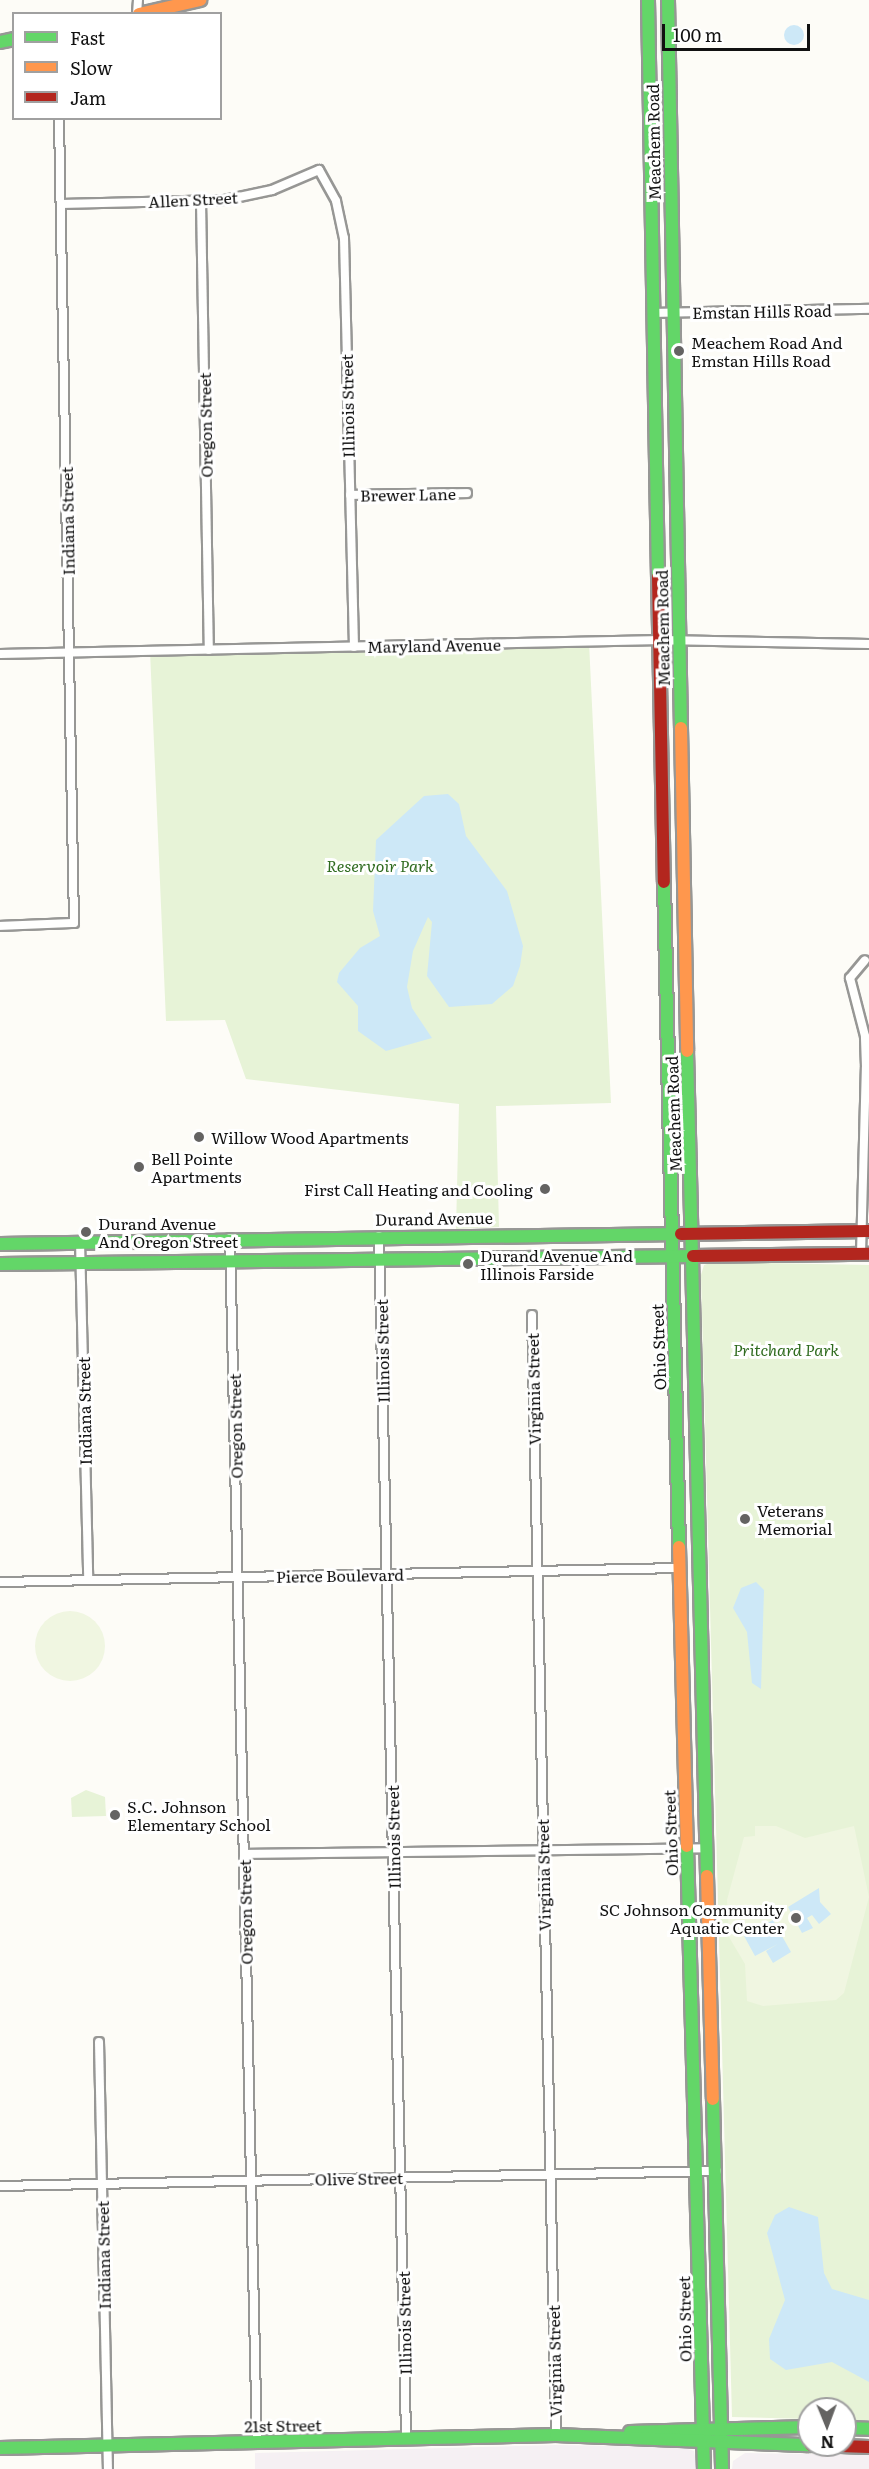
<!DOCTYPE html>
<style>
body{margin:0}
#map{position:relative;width:869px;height:2469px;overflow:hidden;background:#fdfcf7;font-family:Literata,serif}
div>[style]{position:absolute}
.industrial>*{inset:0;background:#f5f0f3}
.green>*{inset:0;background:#e7f3d7}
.pitch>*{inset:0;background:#f0f6e1}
.round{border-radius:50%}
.water>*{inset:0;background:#cde8f7}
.roads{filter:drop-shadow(2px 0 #979795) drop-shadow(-2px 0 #979795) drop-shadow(0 2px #979795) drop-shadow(0 -2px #979795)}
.street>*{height:8px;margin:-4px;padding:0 4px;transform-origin:4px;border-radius:4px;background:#fffffe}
.fast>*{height:12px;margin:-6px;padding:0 6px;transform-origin:6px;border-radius:6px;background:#63d668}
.slow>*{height:12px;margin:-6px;padding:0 6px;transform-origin:6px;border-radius:6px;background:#ff974d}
.jam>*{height:12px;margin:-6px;padding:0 6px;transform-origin:6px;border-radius:6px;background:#b3261e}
.dots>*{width:16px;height:16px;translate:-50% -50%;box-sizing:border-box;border:3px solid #fff;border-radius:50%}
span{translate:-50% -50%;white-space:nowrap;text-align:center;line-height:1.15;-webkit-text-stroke:6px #fff;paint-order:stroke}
.street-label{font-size:16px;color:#111}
.poi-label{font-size:16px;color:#111}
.left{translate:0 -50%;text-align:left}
.right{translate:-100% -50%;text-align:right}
.park-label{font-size:16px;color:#2f6b1f;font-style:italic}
.legend{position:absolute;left:12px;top:12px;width:210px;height:108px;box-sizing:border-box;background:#fff;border:2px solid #a0a0a0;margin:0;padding:8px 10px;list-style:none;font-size:18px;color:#111}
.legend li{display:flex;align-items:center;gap:12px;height:30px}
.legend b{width:30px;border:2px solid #a0a0a0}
.north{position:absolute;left:797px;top:2397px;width:60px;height:60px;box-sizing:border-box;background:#fff;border:2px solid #a0a0a0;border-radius:50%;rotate:179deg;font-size:16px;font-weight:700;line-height:24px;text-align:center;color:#111}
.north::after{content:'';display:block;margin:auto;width:21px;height:27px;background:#646362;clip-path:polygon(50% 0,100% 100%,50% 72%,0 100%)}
.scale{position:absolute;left:662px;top:24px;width:148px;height:27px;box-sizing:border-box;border:3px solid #111;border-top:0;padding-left:8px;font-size:18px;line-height:21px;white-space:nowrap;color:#111;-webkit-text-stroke:4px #fff;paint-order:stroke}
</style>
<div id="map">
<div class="industrial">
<div style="clip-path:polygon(556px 2445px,682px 2447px,694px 2451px,697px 2469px,255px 2469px,255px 2453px)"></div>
<div style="clip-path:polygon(745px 2453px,869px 2455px,869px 2469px,732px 2469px,733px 2461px)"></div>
</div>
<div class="green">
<div style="clip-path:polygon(589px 642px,611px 1103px,496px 1106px,499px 1227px,456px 1229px,459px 1104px,246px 1079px,225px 1020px,166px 1021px,150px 651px)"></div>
<div style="clip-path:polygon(713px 1262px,869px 1265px,869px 2420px,845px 2420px,845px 2409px,809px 2409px,809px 2419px,732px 2417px,701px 1275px,704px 1265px)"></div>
<div style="clip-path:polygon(86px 1790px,105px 1797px,106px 1816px,72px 1817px,71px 1798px)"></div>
</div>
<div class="pitch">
<div class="round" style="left:35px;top:1611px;width:70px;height:70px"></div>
<div style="clip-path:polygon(755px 1826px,776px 1826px,805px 1838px,854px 1826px,869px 1897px,844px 1993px,836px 2000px,763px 2006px,747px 2001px,745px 1964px,729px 1937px,727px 1900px,744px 1837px,755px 1836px)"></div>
</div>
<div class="water">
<div class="round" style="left:784px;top:25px;width:20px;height:20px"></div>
<div style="clip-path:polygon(448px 794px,459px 804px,466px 836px,507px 891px,523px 946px,520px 966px,513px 986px,492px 1004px,449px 1007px,427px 976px,432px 922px,428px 917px,413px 951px,407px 987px,412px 1008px,432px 1038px,386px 1051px,358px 1031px,358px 1006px,337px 982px,339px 973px,360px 948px,380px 936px,373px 911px,376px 840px,424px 796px)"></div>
<div style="clip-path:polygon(756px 1582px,764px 1590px,761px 1689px,752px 1683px,747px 1632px,733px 1608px,741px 1588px)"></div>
<div style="clip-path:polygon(819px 1888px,820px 1902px,831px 1914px,819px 1924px,812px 1915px,807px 1918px,813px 1928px,802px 1933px,788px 1907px)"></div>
<div style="clip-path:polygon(773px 1920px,791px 1952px,773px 1963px,766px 1951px,778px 1944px,755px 1956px,744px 1936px)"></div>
<div style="clip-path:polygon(789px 2207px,818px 2217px,824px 2273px,832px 2289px,869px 2300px,869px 2382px,832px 2362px,786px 2370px,770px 2359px,769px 2339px,785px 2300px,767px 2233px,775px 2215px)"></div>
</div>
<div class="roads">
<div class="street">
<div style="left:137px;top:14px;width:14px;rotate:-86deg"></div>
<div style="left:201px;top:201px;width:449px;rotate:89deg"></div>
<div style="left:61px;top:204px;width:164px;rotate:-1.4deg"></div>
<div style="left:225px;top:200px;width:48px;rotate:-12deg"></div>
<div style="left:272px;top:190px;width:51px;rotate:-23.1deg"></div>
<div style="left:319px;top:170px;width:35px;rotate:61deg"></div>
<div style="left:336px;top:201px;width:38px;rotate:78deg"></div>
<div style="left:344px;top:238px;width:409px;rotate:88.6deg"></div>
<div style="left:654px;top:313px;width:215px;rotate:-1.1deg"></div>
<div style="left:350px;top:495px;width:117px;rotate:-1deg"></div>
<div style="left:0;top:654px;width:662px;rotate:-1.21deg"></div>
<div style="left:662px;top:640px;width:207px;rotate:1.1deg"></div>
<div style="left:0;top:926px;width:74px;rotate:-2.3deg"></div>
<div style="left:74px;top:923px;width:805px;rotate:-91.07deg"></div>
<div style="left:379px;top:1236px;width:1202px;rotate:88.71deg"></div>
<div style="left:230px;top:1238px;width:1204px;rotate:88.72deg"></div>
<div style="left:80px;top:1241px;width:339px;rotate:88.6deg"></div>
<div style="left:861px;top:1254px;width:187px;rotate:-88.5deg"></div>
<div style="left:866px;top:1067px;width:31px;rotate:-92deg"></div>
<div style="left:865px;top:1036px;width:60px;rotate:-104.5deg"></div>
<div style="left:850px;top:978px;width:23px;rotate:-50deg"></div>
<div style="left:532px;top:1315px;width:1120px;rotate:88.77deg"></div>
<div style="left:0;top:1582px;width:681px;rotate:-1.18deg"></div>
<div style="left:244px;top:1854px;width:462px;rotate:-0.7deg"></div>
<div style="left:99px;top:2042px;width:427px;rotate:88.8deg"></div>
<div style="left:0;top:2186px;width:717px;rotate:-1.2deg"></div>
</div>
<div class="fast">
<div style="left:648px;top:0;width:577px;rotate:89.01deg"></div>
<div style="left:668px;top:0;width:728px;rotate:88.98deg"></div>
<div style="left:0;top:42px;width:14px;rotate:-12deg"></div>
<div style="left:664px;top:882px;width:665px;rotate:88.71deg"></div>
<div style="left:687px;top:1051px;width:825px;rotate:88.61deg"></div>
<div style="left:0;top:1244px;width:681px;rotate:-0.84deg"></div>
<div style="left:0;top:1264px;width:693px;rotate:-0.66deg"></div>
<div style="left:687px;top:1846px;width:623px;rotate:88.44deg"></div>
<div style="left:713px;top:2099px;width:370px;rotate:88.6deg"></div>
<div style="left:845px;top:2428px;width:24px;rotate:2deg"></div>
<div style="left:630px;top:2432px;width:179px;rotate:-1.6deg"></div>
<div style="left:0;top:2448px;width:556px;rotate:-1.34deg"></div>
<div style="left:556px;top:2435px;width:253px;rotate:2.3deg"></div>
</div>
<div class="slow">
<div style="left:139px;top:14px;width:63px;rotate:-12.9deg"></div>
<div style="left:681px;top:728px;width:323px;rotate:88.9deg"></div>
<div style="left:679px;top:1547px;width:299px;rotate:88.5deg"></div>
<div style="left:707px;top:1876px;width:223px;rotate:88.5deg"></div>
</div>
<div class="jam">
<div style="left:658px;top:577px;width:305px;rotate:88.9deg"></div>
<div style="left:681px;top:1234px;width:188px;rotate:-0.9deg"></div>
<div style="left:693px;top:1256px;width:176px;rotate:-0.7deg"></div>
<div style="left:811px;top:2445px;width:58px;rotate:2deg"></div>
</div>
</div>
<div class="dots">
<div style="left:679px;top:351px;background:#646362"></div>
<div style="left:199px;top:1137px;background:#646362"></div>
<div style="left:139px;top:1167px;background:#646362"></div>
<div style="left:545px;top:1189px;background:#646362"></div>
<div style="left:86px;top:1232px;background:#646362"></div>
<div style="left:468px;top:1264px;background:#646362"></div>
<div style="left:745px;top:1519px;background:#646362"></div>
<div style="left:115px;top:1815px;background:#646362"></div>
<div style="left:796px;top:1918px;background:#646362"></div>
</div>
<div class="street-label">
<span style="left:653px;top:142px;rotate:-91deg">Meachem Road</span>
<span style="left:193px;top:199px;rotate:-3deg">Allen Street</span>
<span style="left:762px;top:311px;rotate:-1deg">Emstan Hills Road</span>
<span style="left:347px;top:406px;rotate:-91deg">Illinois Street</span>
<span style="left:205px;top:425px;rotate:-91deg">Oregon Street</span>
<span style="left:408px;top:494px;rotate:-1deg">Brewer Lane</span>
<span style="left:67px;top:521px;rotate:-91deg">Indiana Street</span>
<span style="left:662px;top:628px;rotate:-91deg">Meachem Road</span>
<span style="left:434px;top:645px;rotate:-1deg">Maryland Avenue</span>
<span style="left:673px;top:1114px;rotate:-92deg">Meachem Road</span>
<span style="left:434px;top:1218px;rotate:-1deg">Durand Avenue</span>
<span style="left:658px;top:1347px;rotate:-92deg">Ohio Street</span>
<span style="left:382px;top:1351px;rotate:-91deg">Illinois Street</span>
<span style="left:533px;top:1389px;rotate:-91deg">Virginia Street</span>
<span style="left:84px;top:1411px;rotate:-91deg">Indiana Street</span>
<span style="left:235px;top:1426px;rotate:-91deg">Oregon Street</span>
<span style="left:340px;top:1575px;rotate:-1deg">Pierce Boulevard</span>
<span style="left:670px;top:1833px;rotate:-92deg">Ohio Street</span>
<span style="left:393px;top:1837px;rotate:-91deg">Illinois Street</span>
<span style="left:543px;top:1875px;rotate:-91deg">Virginia Street</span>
<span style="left:245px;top:1912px;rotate:-91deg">Oregon Street</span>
<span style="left:359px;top:2178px;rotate:-1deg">Olive Street</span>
<span style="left:103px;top:2255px;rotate:-91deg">Indiana Street</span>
<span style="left:684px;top:2319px;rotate:-91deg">Ohio Street</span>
<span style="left:404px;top:2323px;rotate:-91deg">Illinois Street</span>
<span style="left:554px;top:2361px;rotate:-91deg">Virginia Street</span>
<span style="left:283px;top:2425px;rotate:-1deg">21st Street</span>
</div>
<div class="poi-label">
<span class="left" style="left:691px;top:351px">Meachem Road And<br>Emstan Hills Road</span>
<span class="left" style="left:211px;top:1137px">Willow Wood Apartments</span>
<span class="left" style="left:151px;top:1167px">Bell Pointe<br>Apartments</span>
<span class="right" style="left:533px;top:1189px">First Call Heating and Cooling</span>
<span class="left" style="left:98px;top:1232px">Durand Avenue<br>And Oregon Street</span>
<span class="left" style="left:480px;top:1264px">Durand Avenue And<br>Illinois Farside</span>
<span class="left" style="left:757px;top:1519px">Veterans<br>Memorial</span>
<span class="left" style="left:127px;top:1815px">S.C. Johnson<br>Elementary School</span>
<span class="right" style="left:784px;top:1918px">SC Johnson Community<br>Aquatic Center</span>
</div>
<div class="park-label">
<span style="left:380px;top:865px">Reservoir Park</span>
<span style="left:786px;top:1349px">Pritchard Park</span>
</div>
<ul class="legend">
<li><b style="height:8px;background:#63d668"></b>Fast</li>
<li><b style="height:8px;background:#ff974d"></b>Slow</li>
<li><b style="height:8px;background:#b3261e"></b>Jam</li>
</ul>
<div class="north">N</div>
<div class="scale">100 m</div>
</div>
